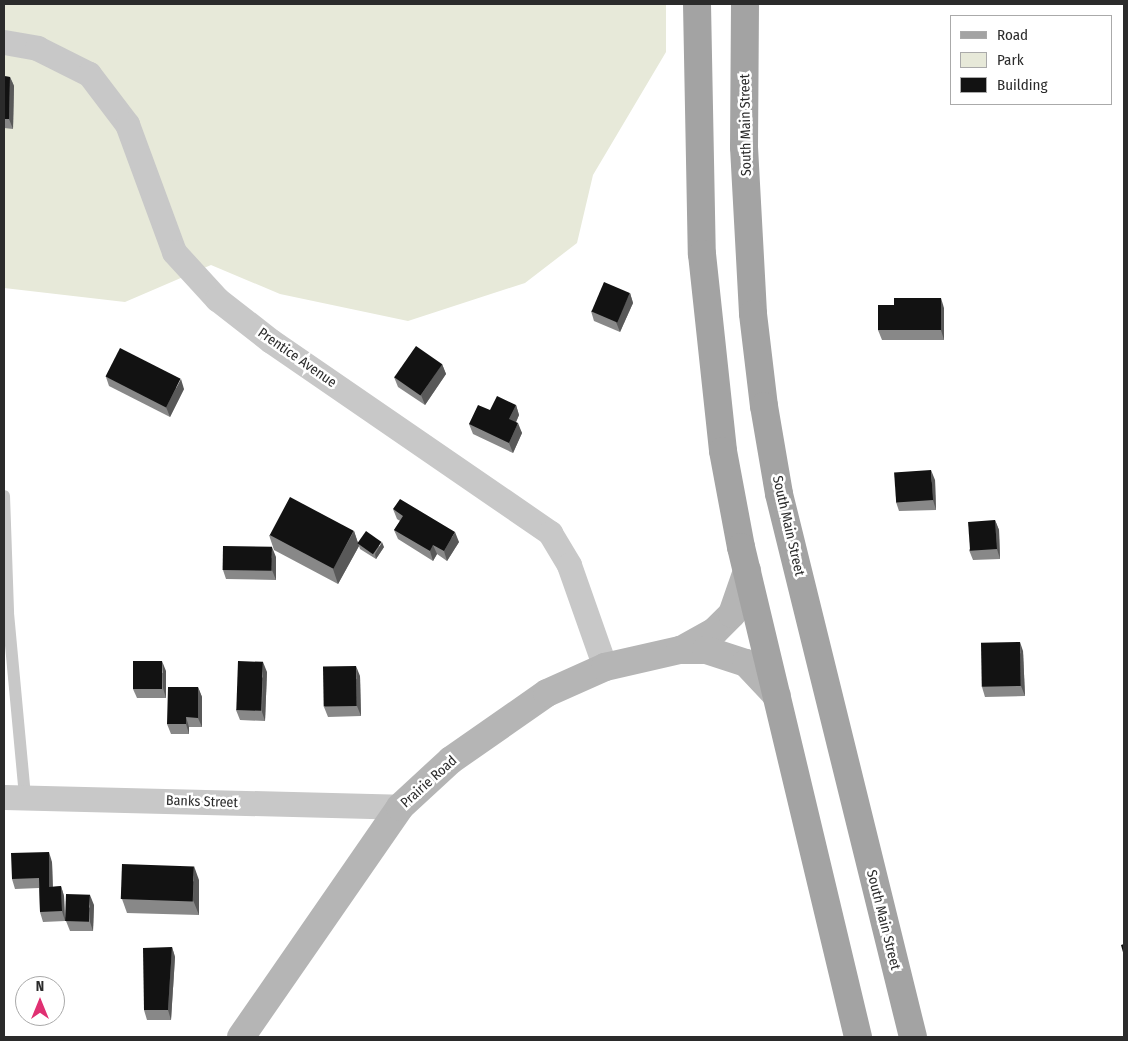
<!DOCTYPE html>
<style>
body{margin:0}
#map{position:relative;width:1128px;height:1041px;overflow:hidden;background:#fff;font-family:"Fira Sans Condensed",sans-serif}
div>[style]{position:absolute}
.green>*{inset:0;background:#e7e9d9}
.lane>*{height:12px;margin:-6px;padding:0 6px;transform-origin:6px;border-radius:6px;background:#c8c8c8}
.street>*{height:25px;margin:-12.5px;padding:0 12.5px;transform-origin:12.5px;border-radius:12.5px;background:#c8c8c8}
.secondary>*{height:28px;margin:-14px;padding:0 14px;transform-origin:14px;border-radius:14px;background:#b5b5b5}
.primary>*{height:28px;margin:-14px;padding:0 14px;transform-origin:14px;border-radius:14px;background:#a3a3a3}
.wall>*{inset:0;background:#888}
.shaded-wall>*{inset:0;background:#595959}
.building>*{inset:0;background:#121212;transform-origin:0 0}
span{translate:-50% -50%;white-space:nowrap;text-align:center;line-height:1.15;-webkit-text-stroke:5px #fff;paint-order:stroke}
.street-label{font-size:14px;color:#2b2b2b}
.frame{position:absolute;inset:0;border:5px solid #2b2b2b;pointer-events:none}
.legend{position:absolute;left:950px;top:15px;width:162px;height:90px;box-sizing:border-box;background:#fff;border:1px solid #aaa;margin:0;padding:6px 9px;list-style:none;font-size:15px;color:#2b2b2b}
.legend li{display:flex;align-items:center;gap:10px;height:25px}
.legend b{width:25px;border:1px solid #aaa}
.north{position:absolute;left:15px;top:976px;width:50px;height:50px;box-sizing:border-box;background:#fff;border:1px solid #aaa;border-radius:50%;rotate:0deg;font-size:14px;font-weight:700;line-height:20px;text-align:center;color:#2b2b2b}
.north::after{content:'';display:block;margin:auto;width:18px;height:22px;background:#e03072;clip-path:polygon(50% 0,100% 100%,50% 72%,0 100%)}
</style>
<div id="map">
<div class="green">
<div style="clip-path:polygon(4px 4px,666px 4px,666px 52px,593px 175px,577px 243px,525px 283px,408px 321px,280px 294px,211px 265px,125px 302px,4px 288px)"></div>
</div>
<div class="lane">
<div style="left:4px;top:496px;width:117px;rotate:88deg"></div>
<div style="left:8px;top:613px;width:185px;rotate:84.7deg"></div>
</div>
<div class="street">
<div style="left:4px;top:42px;width:34px;rotate:10deg"></div>
<div style="left:37px;top:48px;width:58px;rotate:26.6deg"></div>
<div style="left:89px;top:74px;width:63px;rotate:52.8deg"></div>
<div style="left:127px;top:124px;width:136px;rotate:69.8deg"></div>
<div style="left:174px;top:252px;width:64px;rotate:47.5deg"></div>
<div style="left:217px;top:299px;width:68px;rotate:37.9deg"></div>
<div style="left:271px;top:341px;width:339px;rotate:34.5deg"></div>
<div style="left:550px;top:533px;width:37px;rotate:59deg"></div>
<div style="left:569px;top:565px;width:108px;rotate:70.6deg"></div>
<div style="left:4px;top:797px;width:396px;rotate:1.4deg"></div>
</div>
<div class="secondary">
<div style="left:681px;top:650px;width:38px;rotate:-29deg"></div>
<div style="left:714px;top:632px;width:25px;rotate:-45deg"></div>
<div style="left:732px;top:614px;width:46px;rotate:-70.8deg"></div>
<div style="left:241px;top:1037px;width:280px;rotate:-55.3deg"></div>
<div style="left:400px;top:807px;width:69px;rotate:-42.7deg"></div>
<div style="left:451px;top:760px;width:117px;rotate:-34.9deg"></div>
<div style="left:547px;top:693px;width:64px;rotate:-24.1deg"></div>
<div style="left:605px;top:667px;width:77px;rotate:-12.8deg"></div>
<div style="left:680px;top:650px;width:26px"></div>
<div style="left:706px;top:650px;width:42px;rotate:18deg"></div>
<div style="left:746px;top:663px;width:45px;rotate:46.8deg"></div>
</div>
<div class="primary">
<div style="left:697px;top:4px;width:250px;rotate:88.9deg"></div>
<div style="left:702px;top:254px;width:198px;rotate:83.9deg"></div>
<div style="left:723px;top:451px;width:98px;rotate:79.4deg"></div>
<div style="left:741px;top:547px;width:504px;rotate:76.57deg"></div>
<div style="left:745px;top:4px;width:143px;rotate:90.4deg"></div>
<div style="left:744px;top:147px;width:167px;rotate:86.9deg"></div>
<div style="left:753px;top:314px;width:93px;rotate:83.2deg"></div>
<div style="left:764px;top:406px;width:89px;rotate:80.3deg"></div>
<div style="left:779px;top:494px;width:559px;rotate:76.14deg"></div>
</div>
<div class="wall">
<div style="clip-path:polygon(4px 76px,10px 77px,14px 86px,13px 129px,4px 128px)"></div>
<div style="clip-path:polygon(630px 293px,633px 303px,620px 332px,594px 321px,591px 311px)"></div>
<div style="clip-path:polygon(944px 308px,944px 340px,882px 340px,878px 330px)"></div>
<div style="clip-path:polygon(442px 364px,446px 374px,425px 405px,398px 387px,394px 377px)"></div>
<div style="clip-path:polygon(106px 377px,184px 389px,170px 417px,109px 386px)"></div>
<div style="clip-path:polygon(516px 405px,519px 415px,516px 422px,522px 433px,513px 453px,473px 434px,469px 424px,490px 410px)"></div>
<div style="clip-path:polygon(935px 480px,936px 510px,899px 511px,896px 502px)"></div>
<div style="clip-path:polygon(393px 509px,459px 542px,447px 561px,437px 554px,433px 561px,398px 539px,394px 530px,400px 521px,397px 519px)"></div>
<div style="clip-path:polygon(995px 520px,999px 530px,1000px 559px,973px 560px,969px 550px)"></div>
<div style="clip-path:polygon(354px 531px,358px 543px,384px 547px,376px 559px,360px 549px,359px 546px,338px 584px,274px 550px,269px 535px)"></div>
<div style="clip-path:polygon(276px 557px,276px 580px,226px 579px,223px 570px)"></div>
<div style="clip-path:polygon(1023px 651px,1025px 696px,985px 697px,982px 687px)"></div>
<div style="clip-path:polygon(166px 671px,166px 698px,137px 698px,133px 689px)"></div>
<div style="clip-path:polygon(267px 672px,265px 721px,240px 720px,236px 710px)"></div>
<div style="clip-path:polygon(360px 676px,361px 716px,328px 717px,324px 707px)"></div>
<div style="clip-path:polygon(198px 687px,202px 697px,202px 727px,189px 727px,189px 734px,171px 734px,167px 724px)"></div>
<div style="clip-path:polygon(52px 862px,53px 887px,61px 886px,64px 896px,65px 921px,43px 922px,40px 912px,39px 888px,15px 889px,12px 879px)"></div>
<div style="clip-path:polygon(199px 880px,199px 915px,127px 913px,122px 899px)"></div>
<div style="clip-path:polygon(94px 905px,93px 931px,70px 931px,66px 921px)"></div>
<div style="clip-path:polygon(172px 947px,175px 957px,171px 1020px,147px 1020px,144px 1010px)"></div>
</div>
<div class="shaded-wall">
<div style="clip-path:polygon(10px 77px,14px 86px,13px 129px,9px 119px)"></div>
<div style="clip-path:polygon(630px 293px,633px 303px,620px 332px,616px 322px)"></div>
<div style="clip-path:polygon(941px 298px,944px 308px,944px 340px,941px 330px)"></div>
<div style="clip-path:polygon(442px 364px,446px 374px,425px 405px,421px 395px)"></div>
<div style="clip-path:polygon(181px 379px,184px 389px,170px 417px,166px 407px)"></div>
<div style="clip-path:polygon(516px 405px,519px 415px,513px 429px,509px 419px)"></div>
<div style="clip-path:polygon(518px 423px,522px 433px,513px 453px,509px 443px)"></div>
<div style="clip-path:polygon(931px 470px,935px 480px,936px 510px,933px 500px)"></div>
<div style="clip-path:polygon(995px 520px,999px 530px,1000px 559px,997px 549px)"></div>
<div style="clip-path:polygon(354px 531px,359px 546px,338px 584px,333px 569px)"></div>
<div style="clip-path:polygon(455px 532px,459px 542px,447px 561px,444px 551px)"></div>
<div style="clip-path:polygon(382px 542px,384px 547px,376px 559px,375px 554px)"></div>
<div style="clip-path:polygon(433px 545px,437px 554px,433px 561px,430px 551px)"></div>
<div style="clip-path:polygon(272px 547px,276px 557px,276px 580px,272px 570px)"></div>
<div style="clip-path:polygon(1020px 642px,1023px 651px,1025px 696px,1021px 686px)"></div>
<div style="clip-path:polygon(162px 661px,166px 671px,166px 698px,163px 688px)"></div>
<div style="clip-path:polygon(263px 662px,267px 672px,265px 721px,262px 712px)"></div>
<div style="clip-path:polygon(356px 666px,360px 676px,361px 716px,357px 706px)"></div>
<div style="clip-path:polygon(198px 687px,202px 697px,202px 727px,198px 718px)"></div>
<div style="clip-path:polygon(186px 717px,189px 727px,189px 734px,186px 724px)"></div>
<div style="clip-path:polygon(49px 852px,52px 862px,53px 897px,49px 887px)"></div>
<div style="clip-path:polygon(194px 866px,199px 880px,199px 915px,193px 900px)"></div>
<div style="clip-path:polygon(61px 886px,64px 896px,65px 921px,62px 911px)"></div>
<div style="clip-path:polygon(90px 895px,94px 905px,93px 931px,90px 922px)"></div>
<div style="clip-path:polygon(172px 947px,175px 957px,171px 1020px,168px 1010px)"></div>
</div>
<div class="building">
<div style="clip-path:polygon(4px 76px,10px 77px,9px 119px,4px 119px)"></div>
<div style="left:604px;top:282px;width:28px;height:32px;rotate:23deg"></div>
<div style="clip-path:polygon(894px 298px,941px 298px,941px 330px,878px 330px,878px 305px,894px 305px)"></div>
<div style="left:416px;top:346px;width:32px;height:38px;rotate:35deg"></div>
<div style="left:120px;top:348px;width:68px;height:32px;rotate:27deg"></div>
<div style="clip-path:polygon(497px 396px,516px 405px,509px 419px,518px 423px,509px 443px,469px 424px,478px 405px,490px 410px)"></div>
<div style="left:931px;top:470px;width:30px;height:37px;rotate:86deg"></div>
<div style="left:290px;top:497px;width:72px;height:43px;rotate:28deg"></div>
<div style="clip-path:polygon(400px 499px,455px 532px,444px 551px,433px 545px,430px 551px,394px 530px,403px 516px,393px 509px)"></div>
<div style="left:995px;top:520px;width:29px;height:27px;rotate:86deg"></div>
<div style="left:366px;top:531px;width:19px;height:15px;rotate:35deg"></div>
<div style="left:223px;top:546px;width:49px;height:24px;rotate:1deg"></div>
<div style="left:1020px;top:642px;width:44px;height:39px;rotate:89deg"></div>
<div style="left:133px;top:661px;width:29px;height:28px"></div>
<div style="left:238px;top:661px;width:25px;height:49px;rotate:2deg"></div>
<div style="left:356px;top:666px;width:40px;height:33px;rotate:89deg"></div>
<div style="clip-path:polygon(168px 687px,198px 687px,198px 718px,186px 717px,186px 724px,167px 724px)"></div>
<div style="clip-path:polygon(49px 852px,49px 887px,61px 886px,62px 911px,40px 912px,39px 878px,12px 879px,11px 853px)"></div>
<div style="left:122px;top:864px;width:72px;height:35px;rotate:2deg"></div>
<div style="left:66px;top:894px;width:24px;height:27px;rotate:2deg"></div>
<div style="clip-path:polygon(1124px 944px,1124px 956px,1121px 945px)"></div>
<div style="clip-path:polygon(172px 947px,168px 1010px,144px 1010px,143px 948px)"></div>
</div>
<div class="street-label">
<span style="left:746px;top:125px;rotate:-91deg">South Main Street</span>
<span style="left:297px;top:358px;rotate:35deg">Prentice Avenue</span>
<span style="left:788px;top:526px;rotate:77deg">South Main Street</span>
<span style="left:429px;top:782px;rotate:-42deg">Prairie Road</span>
<span style="left:202px;top:802px;rotate:2deg">Banks Street</span>
<span style="left:883px;top:920px;rotate:76deg">South Main Street</span>
</div>
<div class="frame"></div>
<ul class="legend">
<li><b style="height:6px;background:#a3a3a3"></b>Road</li>
<li><b style="height:14px;background:#e7e9d9"></b>Park</li>
<li><b style="height:14px;background:#121212"></b>Building</li>
</ul>
<div class="north">N</div>
</div>
